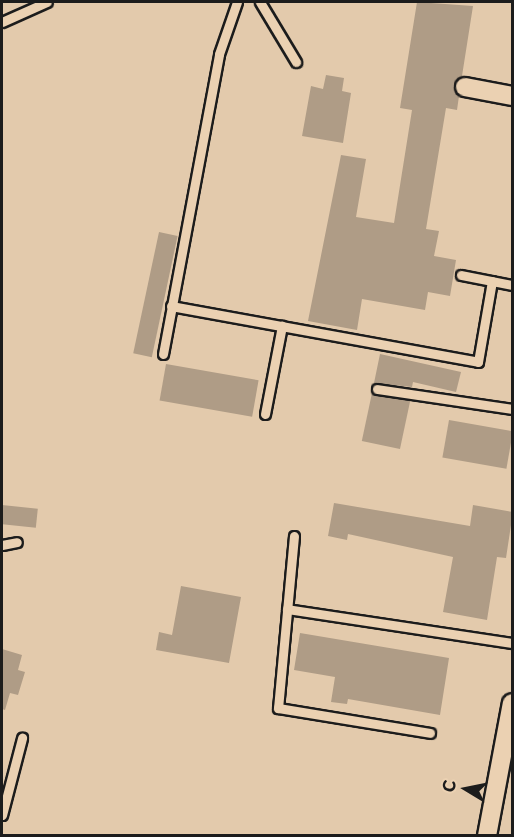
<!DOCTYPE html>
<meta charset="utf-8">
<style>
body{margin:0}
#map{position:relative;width:514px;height:837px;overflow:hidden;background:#e3caac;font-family:"Playpen Sans",sans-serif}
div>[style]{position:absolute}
.building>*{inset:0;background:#af9c86;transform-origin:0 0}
.roads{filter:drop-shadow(2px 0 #1c1c1c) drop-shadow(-2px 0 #1c1c1c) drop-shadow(0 2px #1c1c1c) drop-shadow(0 -2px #1c1c1c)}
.service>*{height:9px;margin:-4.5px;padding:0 4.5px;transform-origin:4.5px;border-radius:4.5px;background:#ebd1b2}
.minor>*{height:18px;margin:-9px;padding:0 9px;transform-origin:9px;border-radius:9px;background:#ebd1b2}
span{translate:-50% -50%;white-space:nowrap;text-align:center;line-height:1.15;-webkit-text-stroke:6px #ebd1b2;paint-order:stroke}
.frame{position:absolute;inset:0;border:3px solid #1c1c1c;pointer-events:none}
.north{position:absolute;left:436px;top:759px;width:60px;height:60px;-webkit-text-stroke:4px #ebd1b2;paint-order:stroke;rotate:280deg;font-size:16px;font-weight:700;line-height:24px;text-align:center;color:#1c1c1c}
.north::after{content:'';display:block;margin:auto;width:21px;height:27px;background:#1c1c1c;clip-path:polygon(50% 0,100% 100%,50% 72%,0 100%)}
</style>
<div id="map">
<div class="building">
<div style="clip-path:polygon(417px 2px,473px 6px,462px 76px,454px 85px,459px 96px,457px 110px,446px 108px,426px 229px,439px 231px,434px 256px,456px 260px,450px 296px,428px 292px,425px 310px,362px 299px,357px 330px,308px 321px,341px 155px,366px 159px,356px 217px,394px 223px,412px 110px,400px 108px)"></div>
<div style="clip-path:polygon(326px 75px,344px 78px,342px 91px,351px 93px,343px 143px,302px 136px,311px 86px,323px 89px)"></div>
<div style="left:159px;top:232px;width:19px;height:124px;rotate:12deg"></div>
<div style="clip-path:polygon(380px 354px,461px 372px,456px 392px,413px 382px,412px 387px,374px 383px)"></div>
<div style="left:166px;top:364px;width:94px;height:37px;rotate:10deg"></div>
<div style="left:372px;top:393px;width:39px;height:49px;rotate:12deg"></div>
<div style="left:449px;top:420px;width:65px;height:38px;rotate:10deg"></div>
<div style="clip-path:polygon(334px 503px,470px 526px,473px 505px,513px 512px,506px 558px,497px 557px,487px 620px,443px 612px,453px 557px,348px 534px,347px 540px,328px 536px)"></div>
<div style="left:2px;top:505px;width:36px;height:19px;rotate:6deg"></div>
<div style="clip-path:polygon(181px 586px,241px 597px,229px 663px,156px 650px,159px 632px,172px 635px)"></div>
<div style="clip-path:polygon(300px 633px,449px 658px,440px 715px,348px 699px,347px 704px,331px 702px,335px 677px,294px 670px)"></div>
<div style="clip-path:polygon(2px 649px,22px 655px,18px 670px,25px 672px,18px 695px,10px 693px,5px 710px,2px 709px)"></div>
</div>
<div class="roads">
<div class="service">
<div style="left:260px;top:2px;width:70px;rotate:59deg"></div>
<div style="left:2px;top:22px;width:49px;rotate:-24deg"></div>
<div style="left:461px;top:275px;width:52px;rotate:11.1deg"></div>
<div style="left:171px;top:306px;width:312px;rotate:10.3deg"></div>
<div style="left:478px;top:362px;width:82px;rotate:-80.2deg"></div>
<div style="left:163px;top:354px;width:305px;rotate:-79.4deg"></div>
<div style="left:219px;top:54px;width:55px;rotate:-70.9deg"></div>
<div style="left:377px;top:389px;width:136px;rotate:8.4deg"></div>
<div style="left:265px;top:414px;width:90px;rotate:-79.1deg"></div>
<div style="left:294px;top:536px;width:173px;rotate:95.3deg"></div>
<div style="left:278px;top:708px;width:154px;rotate:9.3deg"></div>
<div style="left:2px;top:545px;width:15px;rotate:-11deg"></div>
<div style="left:287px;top:609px;width:228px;rotate:8.6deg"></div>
<div style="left:2px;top:815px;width:80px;rotate:-75.4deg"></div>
</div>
<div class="minor">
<div style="left:465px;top:87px;width:48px;rotate:10.8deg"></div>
<div style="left:487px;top:836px;width:135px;rotate:-79.4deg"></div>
</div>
</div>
<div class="frame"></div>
<div class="north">С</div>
</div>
